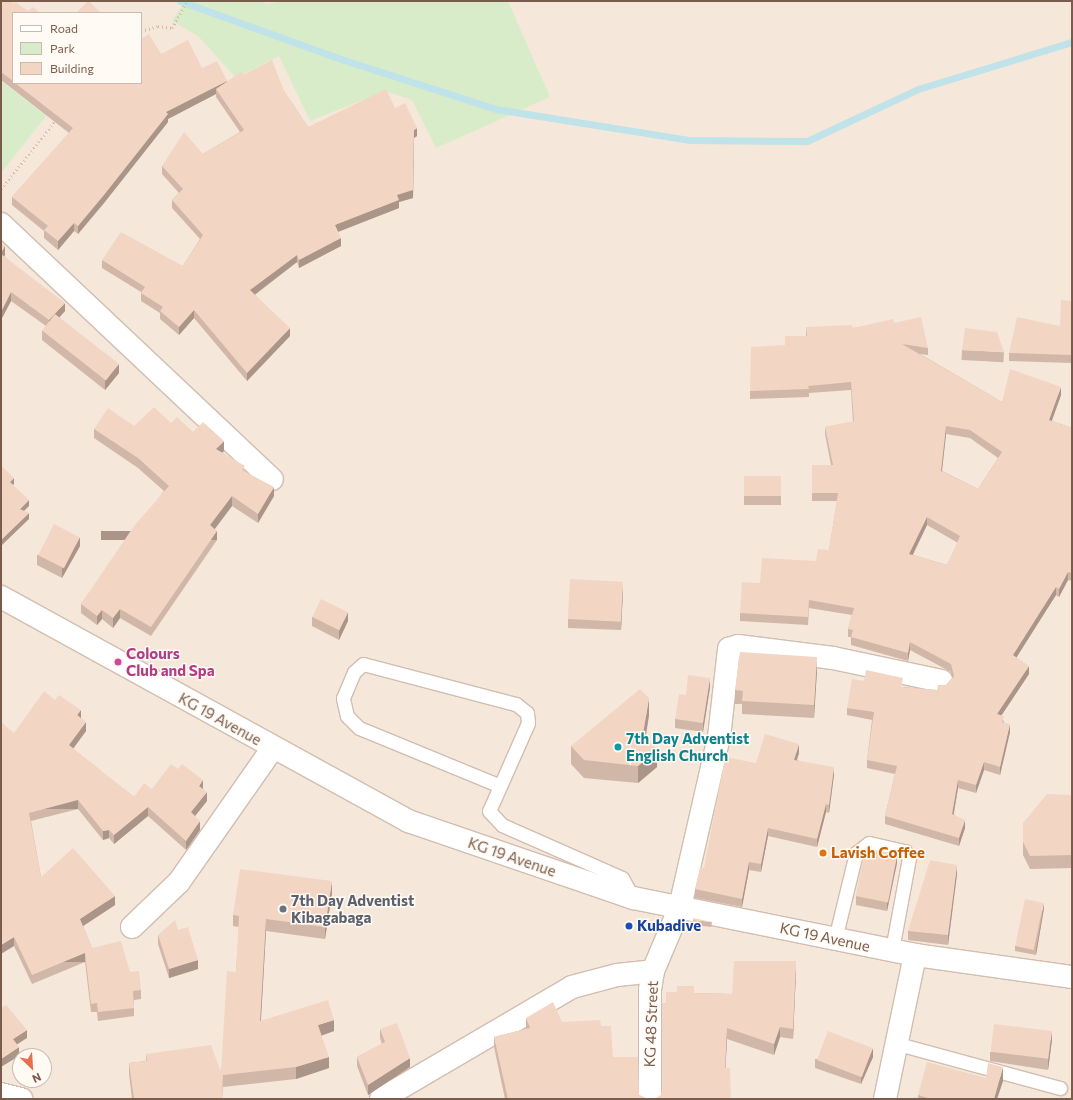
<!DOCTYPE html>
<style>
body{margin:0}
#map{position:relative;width:1073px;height:1100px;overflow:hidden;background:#fdf6ec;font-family:Commissioner,sans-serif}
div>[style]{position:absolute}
.residential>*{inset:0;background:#f5e8da}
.green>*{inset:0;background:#d8ecc9}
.stream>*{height:7px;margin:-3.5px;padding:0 3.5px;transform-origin:3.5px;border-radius:3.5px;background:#bfe3e8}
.path>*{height:2.5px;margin-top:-1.25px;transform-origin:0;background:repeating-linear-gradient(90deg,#d9b8a5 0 1px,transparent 0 4px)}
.roads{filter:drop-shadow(1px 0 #d1beb0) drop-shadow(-1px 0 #d1beb0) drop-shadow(0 1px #d1beb0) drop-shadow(0 -1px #d1beb0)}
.lane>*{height:13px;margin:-6.5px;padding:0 6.5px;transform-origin:6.5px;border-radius:6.5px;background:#fff}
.street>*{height:22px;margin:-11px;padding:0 11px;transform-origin:11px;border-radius:11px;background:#fff}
.secondary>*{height:22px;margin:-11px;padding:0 11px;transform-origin:11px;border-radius:11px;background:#fff}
.wall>*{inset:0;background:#d1b7a8;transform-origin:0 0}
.shaded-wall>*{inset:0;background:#aa9588;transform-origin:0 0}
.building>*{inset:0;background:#f3d5c3;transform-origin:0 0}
.dots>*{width:11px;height:11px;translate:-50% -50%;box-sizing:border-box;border:2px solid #fffaf3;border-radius:50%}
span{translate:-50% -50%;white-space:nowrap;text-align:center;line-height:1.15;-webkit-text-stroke:3px #fffaf3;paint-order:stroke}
.hotel-label{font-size:15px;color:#b23c85;font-weight:700}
.left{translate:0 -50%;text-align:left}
.street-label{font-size:15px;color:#7a5c4d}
.culture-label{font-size:15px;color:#0d838f;font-weight:700}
.food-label{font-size:15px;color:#c56008;font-weight:700}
.worship-label{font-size:15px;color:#5b616d;font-weight:700}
.transit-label{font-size:15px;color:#164399;font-weight:700}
.frame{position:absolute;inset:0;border:2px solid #7a5c4d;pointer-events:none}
.legend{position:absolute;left:12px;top:12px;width:130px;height:72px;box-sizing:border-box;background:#fffaf3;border:1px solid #cabbb1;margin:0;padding:5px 7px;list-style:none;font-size:12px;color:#7a5c4d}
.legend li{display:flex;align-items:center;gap:8px;height:20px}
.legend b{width:20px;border:1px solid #cabbb1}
.north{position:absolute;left:12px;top:1048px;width:40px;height:40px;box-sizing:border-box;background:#fffaf3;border:1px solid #cabbb1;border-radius:50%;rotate:155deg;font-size:11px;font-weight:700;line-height:16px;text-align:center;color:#7a5c4d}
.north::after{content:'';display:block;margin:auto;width:14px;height:18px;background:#e76f51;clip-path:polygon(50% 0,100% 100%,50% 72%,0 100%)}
</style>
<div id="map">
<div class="residential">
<div style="clip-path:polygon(evenodd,1px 1px,1072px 1px,1072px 1099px,1px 1099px,1px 1px,13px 13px,141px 13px,141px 83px,13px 83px,13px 13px,1px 1px,20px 1056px,44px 1056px,44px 1080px,20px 1080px,20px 1056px)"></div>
</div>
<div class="green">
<div style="clip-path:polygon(185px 1px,263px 1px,266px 4px,285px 1px,508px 1px,550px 97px,436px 148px,412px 100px,385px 91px,310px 121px,279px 56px,236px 78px,198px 36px,172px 21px)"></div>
<div style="clip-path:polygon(1px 81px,46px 116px,1px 173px)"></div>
</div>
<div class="stream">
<div style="left:180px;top:1px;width:174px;rotate:19.8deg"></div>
<div style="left:344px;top:60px;width:160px;rotate:17.9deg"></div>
<div style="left:496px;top:109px;width:195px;rotate:9.1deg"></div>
<div style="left:689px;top:140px;width:118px;rotate:0.5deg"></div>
<div style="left:807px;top:141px;width:123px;rotate:-25.1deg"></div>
<div style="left:918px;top:89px;width:161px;rotate:-17deg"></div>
</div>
<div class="path">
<div style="left:141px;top:31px;width:18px;rotate:-16deg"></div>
<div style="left:158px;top:26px;width:14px;rotate:8deg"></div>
<div style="left:172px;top:28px;width:31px;rotate:-61deg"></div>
<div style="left:1px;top:189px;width:87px;rotate:-51.5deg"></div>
</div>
<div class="roads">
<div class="lane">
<div style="left:498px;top:785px;width:150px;rotate:-157.7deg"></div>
<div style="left:359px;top:728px;width:17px;rotate:-135deg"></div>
<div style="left:347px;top:716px;width:18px;rotate:-103deg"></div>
<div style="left:343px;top:698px;width:28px;rotate:-67deg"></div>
<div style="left:354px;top:672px;width:12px;rotate:-42deg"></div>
<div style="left:363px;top:664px;width:158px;rotate:14.7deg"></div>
<div style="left:516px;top:704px;width:14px;rotate:39deg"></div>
<div style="left:527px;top:713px;width:10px;rotate:84deg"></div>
<div style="left:528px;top:723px;width:96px;rotate:113.9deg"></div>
<div style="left:489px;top:811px;width:19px;rotate:47deg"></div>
<div style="left:502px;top:825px;width:131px;rotate:23.8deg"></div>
<div style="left:622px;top:878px;width:23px;rotate:61deg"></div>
<div style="left:835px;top:939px;width:89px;rotate:-76.3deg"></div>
<div style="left:856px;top:853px;width:16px;rotate:-38deg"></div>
<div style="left:869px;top:843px;width:37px;rotate:13deg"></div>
<div style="left:905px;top:851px;width:8px;rotate:60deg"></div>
<div style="left:909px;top:858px;width:94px;rotate:100.5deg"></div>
<div style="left:898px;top:1044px;width:168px;rotate:15.2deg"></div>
</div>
<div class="street">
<div style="left:1px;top:224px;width:372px;rotate:43.3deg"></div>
<div style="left:132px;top:927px;width:65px;rotate:-43.8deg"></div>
<div style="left:179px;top:882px;width:164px;rotate:-55deg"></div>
<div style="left:1px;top:1094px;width:21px;rotate:14deg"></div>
<div style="left:381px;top:1099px;width:221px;rotate:-30.4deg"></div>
<div style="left:572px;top:987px;width:47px;rotate:-14.9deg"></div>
<div style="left:617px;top:975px;width:36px;rotate:-6deg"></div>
<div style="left:650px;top:1099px;width:109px;rotate:-90deg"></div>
<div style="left:650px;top:990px;width:19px;rotate:-81deg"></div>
<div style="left:653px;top:971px;width:69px;rotate:-67.1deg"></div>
<div style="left:680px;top:907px;width:174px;rotate:-77.1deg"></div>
<div style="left:719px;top:737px;width:89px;rotate:-83.5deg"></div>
<div style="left:729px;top:649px;width:9px;rotate:-18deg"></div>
<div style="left:738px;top:646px;width:96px;rotate:7.2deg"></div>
<div style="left:833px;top:658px;width:111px;rotate:11.9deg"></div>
<div style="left:885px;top:1099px;width:147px;rotate:-78.2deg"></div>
</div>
<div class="secondary">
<div style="left:1px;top:597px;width:465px;rotate:28.8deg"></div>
<div style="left:408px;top:821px;width:238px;rotate:18.9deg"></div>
<div style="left:633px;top:898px;width:288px;rotate:11.4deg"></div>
<div style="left:915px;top:955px;width:159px;rotate:8deg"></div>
</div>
</div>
<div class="wall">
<div style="clip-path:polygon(1px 1px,14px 4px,28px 11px,40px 13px,13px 13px,13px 83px,141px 83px,161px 54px,202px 68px,227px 82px,243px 75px,284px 91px,308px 127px,395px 108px,417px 136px,414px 138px,413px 198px,399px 202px,399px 208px,338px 232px,341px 246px,299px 268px,297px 262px,255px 295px,290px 336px,247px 381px,194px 318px,179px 335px,160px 319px,160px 313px,141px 301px,141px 292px,102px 268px,102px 260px,183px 266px,200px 239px,172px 208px,172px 200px,179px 193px,162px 174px,162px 166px,203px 154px,240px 132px,216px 97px,216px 94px,168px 119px,168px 122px,104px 203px,78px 234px,74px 231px,58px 250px,44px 238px,44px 231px,12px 205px,12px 197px,69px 133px,1px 80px)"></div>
<div style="clip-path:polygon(1px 243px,5px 255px,4px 256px,65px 311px,59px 317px,119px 373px,105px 390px,42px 340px,42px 331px,46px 326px,11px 301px,1px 320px)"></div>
<div style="clip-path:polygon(1072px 301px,1072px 363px,1009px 361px,1009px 353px,1060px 326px)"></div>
<div style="clip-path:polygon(evenodd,894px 323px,928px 348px,928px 355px,920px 354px,1002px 402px,1061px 395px,1052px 421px,1072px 428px,1072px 581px,1068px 580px,1059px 597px,1056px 595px,1016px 657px,1029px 674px,1001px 716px,1004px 722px,1010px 732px,1000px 775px,984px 770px,976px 793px,958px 788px,954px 814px,965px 828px,959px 846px,885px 824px,885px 816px,895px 774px,867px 768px,867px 760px,872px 720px,847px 715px,847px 708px,903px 687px,937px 690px,946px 685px,952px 678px,951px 672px,910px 650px,908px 661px,851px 645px,851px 637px,848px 637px,848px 629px,852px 615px,809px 608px,808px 625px,740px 621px,740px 613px,760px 583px,816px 561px,829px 550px,837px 501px,812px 501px,812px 465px,831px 465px,825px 434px,825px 427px,853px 422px,851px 390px,809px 393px,809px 397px,750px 399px,750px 391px,785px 345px,806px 336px,806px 327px,853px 328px,894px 323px,946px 434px,970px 438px,998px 458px,978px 489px,942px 471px,946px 434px,894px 323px,927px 525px,958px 543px,947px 565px,913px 555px,927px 525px)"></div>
<div style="left:962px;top:350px;width:42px;height:10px;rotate:3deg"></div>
<div style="clip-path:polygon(171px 423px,193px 432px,224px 451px,222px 452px,274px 496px,258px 523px,232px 506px,215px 529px,217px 540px,151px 636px,120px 618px,113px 628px,102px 619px,97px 625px,81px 613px,81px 604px,164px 491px,138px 468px,94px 438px,94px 429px)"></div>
<div style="left:781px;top:476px;width:29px;height:37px;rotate:90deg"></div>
<div style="clip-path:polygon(80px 546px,62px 578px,37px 565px,37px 555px)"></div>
<div style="clip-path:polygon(623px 591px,621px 630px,568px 628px,568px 619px)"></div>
<div style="clip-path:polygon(312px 617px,348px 621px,339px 640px,312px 626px)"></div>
<div style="clip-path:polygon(817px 670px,814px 718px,742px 714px,742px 704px,735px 704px,735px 690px)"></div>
<div style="clip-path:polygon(710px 687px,703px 732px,675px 728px,675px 719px,686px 695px)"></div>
<div style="clip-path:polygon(649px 715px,646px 736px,657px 767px,638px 783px,584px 778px,571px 764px,571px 746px)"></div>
<div style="clip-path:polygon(81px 718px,86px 731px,73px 749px,134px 797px,152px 789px,203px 789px,207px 801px,195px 816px,200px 830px,186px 850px,148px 816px,114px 844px,109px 838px,103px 840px,78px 809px,31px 821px,41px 877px,115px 905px,83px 926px,92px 948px,130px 972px,141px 990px,141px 999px,134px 1000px,134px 1016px,98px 1021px,97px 1012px,91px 1012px,85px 962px,32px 984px,14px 946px,14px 733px)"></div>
<div style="clip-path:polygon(799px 753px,797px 760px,834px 775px,829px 813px,826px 812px,817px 847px,768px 836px,761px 872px,749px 870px,742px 907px,695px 898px,695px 889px,756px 763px)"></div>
<div style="clip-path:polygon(1072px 795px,1072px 868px,1030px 869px,1023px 855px,1023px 823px)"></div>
<div style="clip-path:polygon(897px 863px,887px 911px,856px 905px,856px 896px)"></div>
<div style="clip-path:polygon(957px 874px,948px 945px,908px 940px,908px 931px)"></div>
<div style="clip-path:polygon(332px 893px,325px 939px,266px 931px,261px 1021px,334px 1031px,321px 1035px,329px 1068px,296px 1079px,223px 1087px,222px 1099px,132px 1099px,129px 1074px,129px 1063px,146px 1061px,146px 1054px,221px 1072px,236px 972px,239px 927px,233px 926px,233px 915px)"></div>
<div style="clip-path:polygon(1044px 908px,1036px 955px,1015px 951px,1015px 946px)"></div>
<div style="left:693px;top:920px;width:19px;height:5px;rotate:6deg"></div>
<div style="clip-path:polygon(178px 930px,198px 969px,169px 978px,158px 944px,158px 935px)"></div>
<div style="clip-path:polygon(796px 971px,793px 1039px,780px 1037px,774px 1055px,727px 1039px,725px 1068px,661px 1095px,662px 1089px,666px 1003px,694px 993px,732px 994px)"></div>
<div style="clip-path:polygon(526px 1018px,601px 1026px,613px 1057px,639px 1095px,647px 1099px,505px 1099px,494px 1047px,494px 1037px,526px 1029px)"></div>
<div style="clip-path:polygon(380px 1029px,410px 1067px,368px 1095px,357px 1066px,357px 1057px,382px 1044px,380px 1038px)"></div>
<div style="clip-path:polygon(1052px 1040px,1048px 1070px,990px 1061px,990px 1052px)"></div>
<div style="clip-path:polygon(873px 1057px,861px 1084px,815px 1068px,815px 1059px)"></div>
<div style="clip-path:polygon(986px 1078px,1003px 1081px,997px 1099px,918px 1099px,918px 1095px)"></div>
</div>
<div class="shaded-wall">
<div style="clip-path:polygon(227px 81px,227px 89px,216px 89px,216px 94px,168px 119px,168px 122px,104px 203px,78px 234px,78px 226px,166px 112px)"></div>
<div style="clip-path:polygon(417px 128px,417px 136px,414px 138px,413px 198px,399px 202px,399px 208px,335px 233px,335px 225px,397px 195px,414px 130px)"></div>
<div style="clip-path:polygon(74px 223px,74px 231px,58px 250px,58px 241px)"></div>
<div style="clip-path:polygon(341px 238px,341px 246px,299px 268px,299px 260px)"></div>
<div style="clip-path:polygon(5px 246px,5px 255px,1px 261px,1px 253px)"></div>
<div style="clip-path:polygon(297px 255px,297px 262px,250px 298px,250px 290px)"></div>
<div style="clip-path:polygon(11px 292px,11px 301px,1px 320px,1px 312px)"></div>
<div style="clip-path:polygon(65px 303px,65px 311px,49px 329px,49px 320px)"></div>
<div style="clip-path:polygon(194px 310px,194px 318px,179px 335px,179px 327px)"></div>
<div style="clip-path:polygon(290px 328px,290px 336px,247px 381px,247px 373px)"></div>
<div style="clip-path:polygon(119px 364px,119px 373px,105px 390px,105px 381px)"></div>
<div style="clip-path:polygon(1061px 387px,1061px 395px,1049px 428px,1049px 420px)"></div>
<div style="clip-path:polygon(946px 426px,946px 434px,941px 479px,941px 471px)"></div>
<div style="clip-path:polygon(224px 441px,224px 451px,216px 458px,216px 449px)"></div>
<div style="clip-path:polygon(14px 478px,14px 484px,10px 488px,10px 482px)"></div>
<div style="clip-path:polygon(274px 487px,274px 496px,258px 523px,258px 514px)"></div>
<div style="clip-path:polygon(232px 496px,232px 506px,210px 535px,210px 525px)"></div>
<div style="clip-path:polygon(29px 500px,29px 506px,20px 515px,20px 509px)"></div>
<div style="clip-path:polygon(29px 513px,29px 519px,1px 546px,1px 540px)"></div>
<div style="clip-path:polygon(927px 517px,927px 525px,909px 562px,909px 554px)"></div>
<div style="left:217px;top:531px;width:9px;height:116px;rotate:90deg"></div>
<div style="clip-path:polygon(80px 537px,80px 546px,62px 578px,62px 569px)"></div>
<div style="clip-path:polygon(1068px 572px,1068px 580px,1059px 597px,1059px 589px)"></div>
<div style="clip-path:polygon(623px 582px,623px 591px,621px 630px,621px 621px)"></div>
<div style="clip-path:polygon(1056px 587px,1056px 595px,1013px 663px,1013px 655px)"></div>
<div style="clip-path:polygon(120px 609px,120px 618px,113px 628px,113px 618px)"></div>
<div style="clip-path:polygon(102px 610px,102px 619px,97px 625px,97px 616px)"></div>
<div style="clip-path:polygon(348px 612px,348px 621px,339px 640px,339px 631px)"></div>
<div style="clip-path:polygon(910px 642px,910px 650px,908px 661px,908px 653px)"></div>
<div style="clip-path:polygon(817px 657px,817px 670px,814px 718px,814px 705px)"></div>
<div style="clip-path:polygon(1029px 666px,1029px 674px,997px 722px,997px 714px)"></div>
<div style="clip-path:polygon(710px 678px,710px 687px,703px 732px,703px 723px)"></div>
<div style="clip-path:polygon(649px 698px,649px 715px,643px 751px,643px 734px)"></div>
<div style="clip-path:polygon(81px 710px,81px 719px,77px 715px)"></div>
<div style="clip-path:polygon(86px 722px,86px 731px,69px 754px,69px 745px)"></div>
<div style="clip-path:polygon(1010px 724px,1010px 732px,1000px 775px,1000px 767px)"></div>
<div style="clip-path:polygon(799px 744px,799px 753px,794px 768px,794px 760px)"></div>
<div style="clip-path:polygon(657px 750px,657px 767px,638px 783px,638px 766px)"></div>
<div style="clip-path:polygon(984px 762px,984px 770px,976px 793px,976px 785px)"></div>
<div style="clip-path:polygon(834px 767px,834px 775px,829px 813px,829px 805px)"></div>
<div style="clip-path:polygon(203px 780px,203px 789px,199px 795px,199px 786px)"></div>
<div style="clip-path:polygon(958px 780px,958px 788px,952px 822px,952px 814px)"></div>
<div style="clip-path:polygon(207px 792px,207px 801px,191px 821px,191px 812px)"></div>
<div style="left:78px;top:800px;width:9px;height:51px;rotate:90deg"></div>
<div style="clip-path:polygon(826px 804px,826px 812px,817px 847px,817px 839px)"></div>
<div style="clip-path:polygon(148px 807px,148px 816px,114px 844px,114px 835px)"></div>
<div style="clip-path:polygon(965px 820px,965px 828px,959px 846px,959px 838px)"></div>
<div style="clip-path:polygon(200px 821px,200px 830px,186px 850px,186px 841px)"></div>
<div style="clip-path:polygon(768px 828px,768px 836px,761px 872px,761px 864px)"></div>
<div style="clip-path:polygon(109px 830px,109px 838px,103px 840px,103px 831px)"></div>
<div style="clip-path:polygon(897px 854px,897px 863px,887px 911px,887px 902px)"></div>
<div style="clip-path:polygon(749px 862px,749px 870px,742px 907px,742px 899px)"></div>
<div style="clip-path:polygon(957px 865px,957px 874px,948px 945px,948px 935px)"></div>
<div style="clip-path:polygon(332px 881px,332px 893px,325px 939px,325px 927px)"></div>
<div style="clip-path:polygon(115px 896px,115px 905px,80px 928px,80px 919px)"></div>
<div style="clip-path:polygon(1044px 903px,1044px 908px,1036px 955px,1036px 950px)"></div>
<div style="clip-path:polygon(266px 919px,266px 931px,260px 1033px,260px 1021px)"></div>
<div style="clip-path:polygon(14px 937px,14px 946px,1px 954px,1px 945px)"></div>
<div style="left:85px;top:953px;width:9px;height:57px;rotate:90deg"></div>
<div style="clip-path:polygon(198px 960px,198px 969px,169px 978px,169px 969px)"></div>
<div style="clip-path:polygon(796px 961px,796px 971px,793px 1039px,793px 1029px)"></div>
<div style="clip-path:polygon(334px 1020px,334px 1031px,318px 1037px,318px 1025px)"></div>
<div style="clip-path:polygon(780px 1027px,780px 1037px,774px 1055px,774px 1044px)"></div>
<div style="clip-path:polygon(727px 1028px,727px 1039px,725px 1078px,725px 1068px)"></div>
<div style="clip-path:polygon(27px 1030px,27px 1038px,13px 1047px,13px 1039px)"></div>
<div style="clip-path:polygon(1052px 1031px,1052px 1040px,1048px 1070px,1048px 1061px)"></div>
<div style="clip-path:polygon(19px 1047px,19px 1056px,1px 1067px,1px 1059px)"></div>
<div style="clip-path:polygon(873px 1048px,873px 1057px,861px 1084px,861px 1075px)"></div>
<div style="clip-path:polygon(329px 1057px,329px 1068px,296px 1079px,296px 1067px)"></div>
<div style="clip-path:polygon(410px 1058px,410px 1067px,368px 1095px,368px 1085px)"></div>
<div style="clip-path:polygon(1003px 1067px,1003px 1081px,997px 1099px,994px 1099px)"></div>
</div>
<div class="building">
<div style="clip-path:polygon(1px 1px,10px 1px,15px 4px,14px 1px,28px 11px,33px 7px,40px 13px,13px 13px,13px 81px,1px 72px)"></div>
<div style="clip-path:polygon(88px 1px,89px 1px,101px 13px,76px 13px)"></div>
<div style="clip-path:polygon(149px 34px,161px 54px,188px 40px,202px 68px,217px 61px,227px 81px,166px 112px,168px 114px,104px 195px,78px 226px,74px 223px,58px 241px,44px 230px,48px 226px,12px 197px,73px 128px,15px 83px,141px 83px,141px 39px)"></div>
<div style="clip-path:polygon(272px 60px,284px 91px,308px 127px,386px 89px,395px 108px,405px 103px,417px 128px,414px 130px,413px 190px,397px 195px,399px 200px,335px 225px,341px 238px,299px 260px,297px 255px,250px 290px,290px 328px,247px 373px,194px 310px,179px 327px,160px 311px,163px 307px,141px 293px,145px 287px,102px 260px,121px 232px,183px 266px,203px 235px,172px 200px,183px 189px,162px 166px,184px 132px,203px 154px,244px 130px,216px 89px,241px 72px,243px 75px)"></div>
<div style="clip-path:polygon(1px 243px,5px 246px,1px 253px)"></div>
<div style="clip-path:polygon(1px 254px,65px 303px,49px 320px,11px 292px,1px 312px)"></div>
<div style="clip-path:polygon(1061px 300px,1072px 301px,1072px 355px,1009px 353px,1017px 317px,1060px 326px)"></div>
<div style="left:55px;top:314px;width:81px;height:21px;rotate:38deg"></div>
<div style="clip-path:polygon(evenodd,921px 317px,928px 348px,902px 344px,1002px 402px,1010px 369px,1061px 387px,1049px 420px,1072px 428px,1072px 573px,1068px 572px,1059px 589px,1056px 587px,1013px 655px,1029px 666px,997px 714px,1004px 716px,1002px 722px,1010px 724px,1000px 767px,984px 762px,976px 785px,958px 780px,952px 814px,965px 820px,959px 838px,885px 816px,897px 766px,867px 760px,874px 712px,847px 708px,852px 679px,864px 681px,866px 670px,903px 678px,901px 687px,937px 690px,938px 685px,946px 685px,954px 676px,951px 664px,910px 642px,908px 653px,851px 637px,853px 630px,848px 629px,854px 608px,809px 600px,808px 617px,740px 613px,742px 582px,760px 583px,762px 558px,816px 561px,818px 549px,829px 550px,838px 493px,812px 493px,812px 465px,833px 465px,825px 427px,854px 421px,851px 382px,808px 386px,809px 389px,750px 391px,751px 347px,785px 345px,785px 336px,807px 336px,806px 327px,852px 325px,853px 328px,893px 319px,894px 323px,921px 317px,946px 426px,970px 430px,1002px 452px,978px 489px,941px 471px,946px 426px,921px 317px,927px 517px,960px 536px,947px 565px,909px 554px,927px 517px)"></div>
<div style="clip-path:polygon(965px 328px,997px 332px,1004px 352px,962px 350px)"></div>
<div style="clip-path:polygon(154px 407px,171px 423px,177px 417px,193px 432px,203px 422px,224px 441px,216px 449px,245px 466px,242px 470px,274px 487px,258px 514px,232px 496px,210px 525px,217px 531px,151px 627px,120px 609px,113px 618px,102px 610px,97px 616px,81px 604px,134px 526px,169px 486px,138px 458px,94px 429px,108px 408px,134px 426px)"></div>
<div style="clip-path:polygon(1px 465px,14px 478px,10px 482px,29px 500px,20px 509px,29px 513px,1px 540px)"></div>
<div style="left:781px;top:476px;width:20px;height:37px;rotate:90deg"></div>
<div style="left:54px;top:524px;width:29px;height:35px;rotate:27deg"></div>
<div style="left:570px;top:579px;width:53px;height:40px;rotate:3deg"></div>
<div style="left:321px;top:599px;width:30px;height:20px;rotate:26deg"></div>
<div style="clip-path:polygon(740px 652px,817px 657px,814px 705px,742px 701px,743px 691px,735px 690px)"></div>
<div style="clip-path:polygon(688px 675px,710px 678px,703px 723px,675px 719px,679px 694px,686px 695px)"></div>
<div style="clip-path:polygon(640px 689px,649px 698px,643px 734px,657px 750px,638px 766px,584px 760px,571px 746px)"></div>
<div style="clip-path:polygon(44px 691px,55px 700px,59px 695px,81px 710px,77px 715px,86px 722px,69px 745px,134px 797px,144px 783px,152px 789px,171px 764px,178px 769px,182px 764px,203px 780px,199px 786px,207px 792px,191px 812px,200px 821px,186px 841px,148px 807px,114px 835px,109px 830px,103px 831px,78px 800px,29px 813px,41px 877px,73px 848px,115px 896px,80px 919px,92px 948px,121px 941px,130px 972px,139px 971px,141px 990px,133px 991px,134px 1008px,98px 1012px,97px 1003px,91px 1004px,85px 953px,32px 975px,14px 937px,1px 945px,1px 722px,14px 733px)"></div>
<div style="clip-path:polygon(765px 734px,799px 744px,794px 760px,834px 767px,829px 805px,826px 804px,817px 839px,768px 828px,761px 864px,749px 862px,742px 899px,695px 889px,700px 867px,704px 868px,725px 757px,756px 763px)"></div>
<div style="clip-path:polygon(1047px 794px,1072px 795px,1072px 855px,1030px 856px,1023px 842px,1023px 823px)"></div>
<div style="left:865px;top:848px;width:33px;height:49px;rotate:11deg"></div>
<div style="clip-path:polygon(930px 860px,957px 865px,948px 935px,908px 931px)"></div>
<div style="clip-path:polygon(240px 869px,332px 881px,325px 927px,266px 919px,260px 1021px,328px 1000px,334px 1020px,318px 1025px,329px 1057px,296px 1067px,223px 1075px,222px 1099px,134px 1099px,129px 1063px,147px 1061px,146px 1054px,211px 1045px,221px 1072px,227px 971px,236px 972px,239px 916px,233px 915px)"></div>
<div style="left:1025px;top:899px;width:19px;height:48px;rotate:12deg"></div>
<div style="clip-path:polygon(693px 918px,712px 922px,693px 920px)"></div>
<div style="clip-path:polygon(175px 920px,178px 930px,188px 927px,198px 960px,169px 969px,158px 935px)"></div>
<div style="clip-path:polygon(734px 961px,796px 961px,793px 1029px,780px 1027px,774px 1044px,727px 1028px,725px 1068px,730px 1068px,731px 1099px,654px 1099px,661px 1095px,662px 1089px,662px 1003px,666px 1003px,666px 992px,677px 992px,677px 986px,694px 986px,694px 993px,732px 994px)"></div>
<div style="clip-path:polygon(553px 1002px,562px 1022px,600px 1020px,601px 1026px,611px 1026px,613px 1057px,638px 1057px,639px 1095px,647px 1099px,508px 1099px,494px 1037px,530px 1028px,526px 1018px)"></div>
<div style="clip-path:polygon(6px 1005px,27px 1030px,13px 1039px,19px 1047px,1px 1059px,1px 1008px)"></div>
<div style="clip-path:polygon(397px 1023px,410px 1058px,368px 1085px,357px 1057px,385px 1042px,380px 1029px)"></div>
<div style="left:994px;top:1024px;width:58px;height:28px;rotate:7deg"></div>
<div style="left:828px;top:1031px;width:48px;height:31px;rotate:21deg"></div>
<div style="clip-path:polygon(927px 1062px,986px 1078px,988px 1063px,1003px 1067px,994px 1099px,931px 1099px,918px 1095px)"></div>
</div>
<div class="dots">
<div style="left:118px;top:662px;background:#d1479c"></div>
<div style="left:618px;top:747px;background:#0f9aa8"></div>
<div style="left:823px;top:853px;background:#e8710a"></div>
<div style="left:283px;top:909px;background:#6b7280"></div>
<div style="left:629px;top:926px;background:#1a4fb4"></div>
</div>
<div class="hotel-label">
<span class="left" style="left:126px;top:662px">Colours<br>Club and Spa</span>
</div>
<div class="street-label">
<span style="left:220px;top:719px;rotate:29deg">KG 19 Avenue</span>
<span style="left:512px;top:857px;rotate:19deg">KG 19 Avenue</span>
<span style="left:825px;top:937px;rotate:12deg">KG 19 Avenue</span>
<span style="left:651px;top:1024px;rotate:-88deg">KG 48 Street</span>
</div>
<div class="culture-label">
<span class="left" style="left:626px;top:747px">7th Day Adventist<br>English Church</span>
</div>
<div class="food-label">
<span class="left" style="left:831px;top:853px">Lavish Coffee</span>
</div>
<div class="worship-label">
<span class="left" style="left:291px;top:909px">7th Day Adventist<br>Kibagabaga</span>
</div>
<div class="transit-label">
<span class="left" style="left:637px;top:926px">Kubadive</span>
</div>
<div class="frame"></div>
<ul class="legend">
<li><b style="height:5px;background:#fff"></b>Road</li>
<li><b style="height:11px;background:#d8ecc9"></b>Park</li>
<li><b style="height:11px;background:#f3d5c3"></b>Building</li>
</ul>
<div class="north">N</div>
</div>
